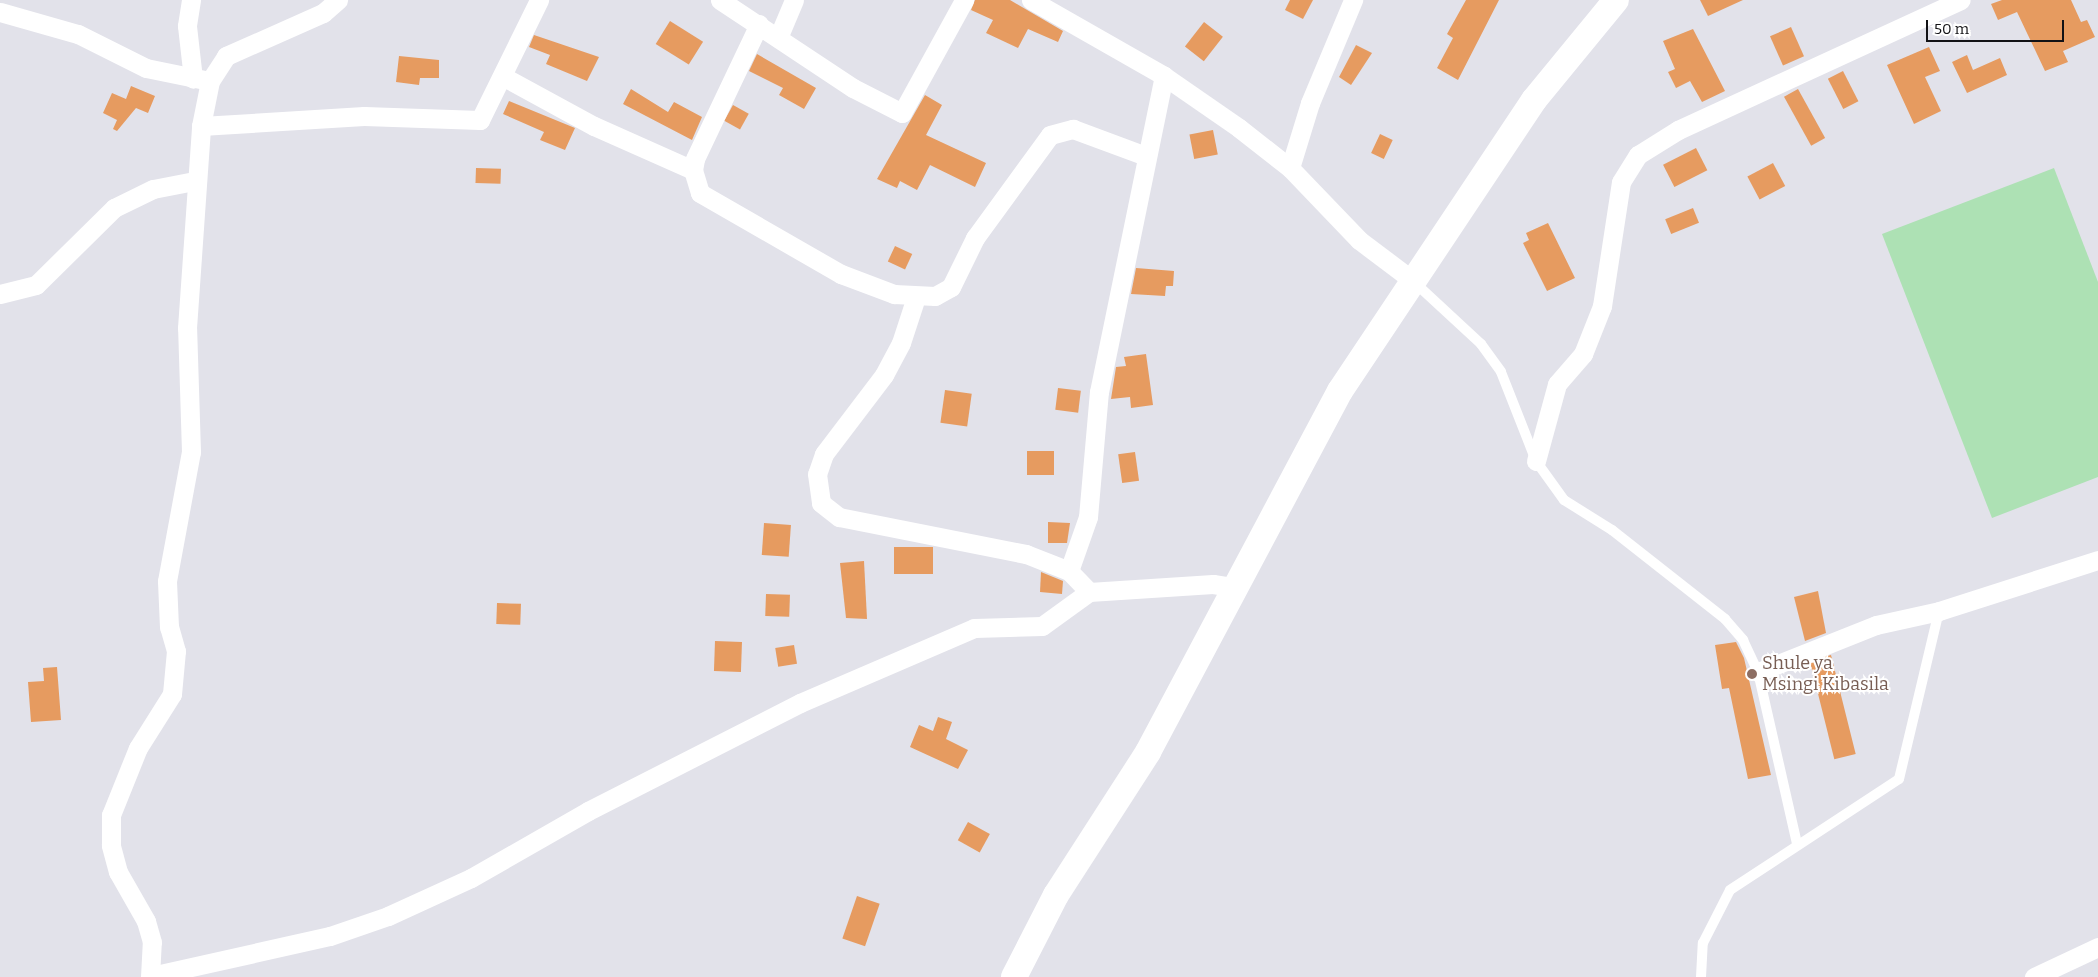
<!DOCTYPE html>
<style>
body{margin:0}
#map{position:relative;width:2098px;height:977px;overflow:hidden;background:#e2e2ea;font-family:Bitter,serif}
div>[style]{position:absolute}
.green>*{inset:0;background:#ade1b4}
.building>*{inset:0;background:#e69b60;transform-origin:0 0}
.service>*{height:10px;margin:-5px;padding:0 5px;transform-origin:5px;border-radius:5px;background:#fff}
.minor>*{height:19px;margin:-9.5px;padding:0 9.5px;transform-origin:9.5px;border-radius:9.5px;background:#fff}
.secondary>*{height:26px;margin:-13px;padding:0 13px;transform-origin:13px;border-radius:13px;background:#fff}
.dots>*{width:14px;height:14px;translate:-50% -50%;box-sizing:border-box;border:2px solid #fff;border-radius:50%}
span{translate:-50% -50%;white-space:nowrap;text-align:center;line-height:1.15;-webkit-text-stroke:4px #fff;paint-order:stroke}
.education-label{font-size:18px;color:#785e54}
.left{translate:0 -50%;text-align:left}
.scale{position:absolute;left:1926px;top:20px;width:138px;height:22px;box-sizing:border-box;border:2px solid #121215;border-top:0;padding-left:6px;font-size:15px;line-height:18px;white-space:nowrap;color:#121215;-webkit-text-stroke:4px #fff;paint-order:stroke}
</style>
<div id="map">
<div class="green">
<div style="clip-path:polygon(2054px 168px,2098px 282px,2098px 477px,1992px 518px,1882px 234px)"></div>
</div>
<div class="building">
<div style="clip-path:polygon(975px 0,1010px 0,1063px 31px,1058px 42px,1028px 29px,1018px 48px,986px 33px,993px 20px,971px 10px)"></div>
<div style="clip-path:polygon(1290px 0,1313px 0,1303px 19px,1285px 10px)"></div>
<div style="clip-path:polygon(1466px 0,1499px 0,1458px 80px,1437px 68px,1453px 38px,1447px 34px)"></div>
<div style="clip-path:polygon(1700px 0,1743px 0,1708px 16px)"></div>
<div style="clip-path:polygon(2002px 0,2071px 0,2081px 22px,2087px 20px,2095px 37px,2063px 51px,2068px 62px,2045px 71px,2017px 12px,1998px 20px,1991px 4px)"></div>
<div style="left:670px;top:21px;width:39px;height:27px;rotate:32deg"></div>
<div style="left:1204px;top:22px;width:24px;height:31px;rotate:38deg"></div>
<div style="left:1791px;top:27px;width:32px;height:23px;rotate:66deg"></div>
<div style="clip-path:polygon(1693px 29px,1725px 91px,1702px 102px,1690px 81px,1676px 88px,1668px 72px,1675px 69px,1663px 41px)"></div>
<div style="clip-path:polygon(534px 35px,599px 57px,587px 81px,546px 64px,550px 55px,529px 47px)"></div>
<div style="clip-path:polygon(1356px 45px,1372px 53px,1351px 85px,1339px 77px)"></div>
<div style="clip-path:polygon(1929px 47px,1940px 71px,1925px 77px,1941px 111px,1914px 124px,1887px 65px)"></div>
<div style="clip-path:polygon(757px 54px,816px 88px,804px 109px,779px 95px,783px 88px,749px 71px)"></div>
<div style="clip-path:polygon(1967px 55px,1973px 70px,2000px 58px,2007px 75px,1967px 93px,1952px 62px)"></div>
<div style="clip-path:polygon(399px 56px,439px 60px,439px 78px,420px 78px,419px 85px,396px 82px)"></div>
<div style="left:1843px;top:71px;width:34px;height:17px;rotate:63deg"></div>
<div style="clip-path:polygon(131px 86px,155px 96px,148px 113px,136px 108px,117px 131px,113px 129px,117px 120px,103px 113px,112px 93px,126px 99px)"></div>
<div style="clip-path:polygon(631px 89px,668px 112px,674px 102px,702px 117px,692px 140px,623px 104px)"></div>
<div style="left:1798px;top:89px;width:56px;height:16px;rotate:61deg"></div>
<div style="clip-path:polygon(925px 95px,942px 105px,926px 135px,986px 163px,975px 187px,930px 165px,917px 190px,900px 181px,897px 188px,877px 179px)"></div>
<div style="clip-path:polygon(509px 101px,575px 128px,565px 150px,540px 140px,544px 132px,503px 114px)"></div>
<div style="left:733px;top:105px;width:18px;height:18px;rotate:29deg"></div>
<div style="left:1213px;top:130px;width:25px;height:24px;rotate:79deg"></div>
<div style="left:1380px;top:134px;width:14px;height:21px;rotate:25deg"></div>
<div style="left:1696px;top:148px;width:25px;height:37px;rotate:63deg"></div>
<div style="left:1773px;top:163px;width:26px;height:29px;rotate:62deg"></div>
<div style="left:476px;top:168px;width:25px;height:15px;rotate:2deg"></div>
<div style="left:1693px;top:208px;width:16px;height:30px;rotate:68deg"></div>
<div style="clip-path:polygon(1548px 223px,1575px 278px,1547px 291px,1523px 243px,1529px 240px,1526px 233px)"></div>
<div style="left:895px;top:246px;width:19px;height:17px;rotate:25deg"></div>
<div style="clip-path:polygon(1136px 268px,1174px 271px,1173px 286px,1166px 286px,1165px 296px,1131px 294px)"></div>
<div style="clip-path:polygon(1146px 354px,1153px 405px,1131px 408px,1130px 397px,1111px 399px,1116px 367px,1126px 366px,1124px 357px)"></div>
<div style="left:1058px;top:388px;width:23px;height:22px;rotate:7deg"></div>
<div style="left:945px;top:390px;width:27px;height:33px;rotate:8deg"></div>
<div style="left:1027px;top:451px;width:27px;height:24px"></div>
<div style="left:1135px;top:452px;width:29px;height:17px;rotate:82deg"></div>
<div style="clip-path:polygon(1048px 522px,1070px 523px,1067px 543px,1048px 543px)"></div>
<div style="left:764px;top:523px;width:27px;height:32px;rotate:4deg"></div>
<div style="left:894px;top:547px;width:39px;height:27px"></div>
<div style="clip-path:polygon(864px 561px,867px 619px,846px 618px,840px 563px)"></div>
<div style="clip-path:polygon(1041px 572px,1063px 581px,1062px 594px,1040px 592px)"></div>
<div style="clip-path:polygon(1818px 591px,1826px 633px,1805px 641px,1794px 597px)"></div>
<div style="left:766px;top:594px;width:24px;height:22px;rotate:2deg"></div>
<div style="left:497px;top:603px;width:24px;height:21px;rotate:2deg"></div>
<div style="left:715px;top:641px;width:27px;height:30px;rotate:2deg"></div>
<div style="clip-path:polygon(1736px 642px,1744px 658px,1771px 775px,1748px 779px,1729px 688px,1722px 689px,1715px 645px)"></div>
<div style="left:794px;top:645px;width:19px;height:19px;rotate:81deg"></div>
<div style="left:1831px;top:655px;width:102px;height:22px;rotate:76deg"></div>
<div style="clip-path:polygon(57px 667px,61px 720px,31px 722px,28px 682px,44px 681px,43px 668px)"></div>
<div style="clip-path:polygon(938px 717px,952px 722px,946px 739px,968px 750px,958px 769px,910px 747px,919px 725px,933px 731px)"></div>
<div style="left:968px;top:822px;width:25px;height:21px;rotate:29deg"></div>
<div style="left:857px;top:896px;width:24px;height:45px;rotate:19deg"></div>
</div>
<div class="service">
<div style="left:1413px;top:281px;width:93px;rotate:42.8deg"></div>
<div style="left:1481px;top:344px;width:34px;rotate:54deg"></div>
<div style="left:1501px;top:372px;width:96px;rotate:68.5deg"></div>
<div style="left:1536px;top:461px;width:48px;rotate:54.3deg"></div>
<div style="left:1564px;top:500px;width:57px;rotate:32deg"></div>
<div style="left:1612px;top:530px;width:144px;rotate:38.2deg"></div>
<div style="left:1725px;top:619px;width:28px;rotate:49deg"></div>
<div style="left:1743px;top:640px;width:35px;rotate:65deg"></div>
<div style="left:1758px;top:672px;width:176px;rotate:77.2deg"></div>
<div style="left:1701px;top:977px;width:34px;rotate:-87deg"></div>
<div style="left:1703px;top:943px;width:59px;rotate:-63deg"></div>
<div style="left:1730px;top:890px;width:202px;rotate:-33.3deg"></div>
<div style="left:1899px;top:779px;width:173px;rotate:-76.6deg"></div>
</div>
<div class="minor">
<div style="left:191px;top:0;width:26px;rotate:99deg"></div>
<div style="left:187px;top:26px;width:53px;rotate:83.5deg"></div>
<div style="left:720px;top:0;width:159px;rotate:33.5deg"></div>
<div style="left:853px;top:88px;width:55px;rotate:27deg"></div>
<div style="left:902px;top:113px;width:129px;rotate:-61.2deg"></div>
<div style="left:1031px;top:0;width:153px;rotate:29.7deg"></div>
<div style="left:1164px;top:76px;width:91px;rotate:34.7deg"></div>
<div style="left:1239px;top:128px;width:65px;rotate:38.1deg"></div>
<div style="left:1290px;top:168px;width:100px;rotate:46.2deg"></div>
<div style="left:1359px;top:240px;width:66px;rotate:37deg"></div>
<div style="left:0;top:12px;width:81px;rotate:15.8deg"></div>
<div style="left:78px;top:34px;width:76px;rotate:26.6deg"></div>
<div style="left:146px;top:68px;width:65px;rotate:11.5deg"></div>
<div style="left:759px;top:24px;width:149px;rotate:115.4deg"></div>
<div style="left:695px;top:159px;width:11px;rotate:100deg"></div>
<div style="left:693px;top:170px;width:24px;rotate:73deg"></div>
<div style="left:700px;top:193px;width:163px;rotate:29.9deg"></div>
<div style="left:841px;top:274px;width:57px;rotate:20.7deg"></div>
<div style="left:894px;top:294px;width:41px;rotate:2.8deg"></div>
<div style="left:935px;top:296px;width:18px;rotate:-29deg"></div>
<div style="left:951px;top:287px;width:55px;rotate:-63.9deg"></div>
<div style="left:975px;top:238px;width:127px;rotate:-53.9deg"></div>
<div style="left:1050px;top:135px;width:24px;rotate:-15deg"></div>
<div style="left:1073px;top:129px;width:78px;rotate:20.3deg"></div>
<div style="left:778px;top:38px;width:41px;rotate:-67.2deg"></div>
<div style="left:504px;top:77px;width:102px;rotate:28.6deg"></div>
<div style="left:594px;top:126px;width:108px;rotate:24deg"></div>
<div style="left:201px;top:126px;width:163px;rotate:-3.5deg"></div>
<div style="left:364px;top:116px;width:116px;rotate:2deg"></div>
<div style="left:480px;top:120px;width:134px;rotate:-63.8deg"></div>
<div style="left:1290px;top:168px;width:68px;rotate:-72.9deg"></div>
<div style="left:1310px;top:103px;width:112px;rotate:-67.3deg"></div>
<div style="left:0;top:294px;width:37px;rotate:-14deg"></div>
<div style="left:36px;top:285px;width:110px;rotate:-44.6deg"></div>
<div style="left:114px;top:208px;width:43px;rotate:-26deg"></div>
<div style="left:153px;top:189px;width:42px;rotate:-11deg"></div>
<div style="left:916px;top:297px;width:48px;rotate:108.1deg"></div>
<div style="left:901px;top:343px;width:36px;rotate:118deg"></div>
<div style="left:884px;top:375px;width:99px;rotate:127.2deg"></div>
<div style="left:824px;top:454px;width:21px;rotate:109deg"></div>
<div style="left:817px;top:474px;width:29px;rotate:82deg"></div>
<div style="left:821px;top:503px;width:23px;rotate:38deg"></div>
<div style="left:839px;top:517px;width:191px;rotate:11.2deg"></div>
<div style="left:1026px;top:554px;width:46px;rotate:21.6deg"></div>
<div style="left:1069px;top:571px;width:29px;rotate:46deg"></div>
<div style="left:1089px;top:592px;width:124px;rotate:-3.7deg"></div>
<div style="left:1213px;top:584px;width:24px;rotate:9deg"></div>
<div style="left:1536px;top:461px;width:80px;rotate:-74.7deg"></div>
<div style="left:1557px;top:384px;width:40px;rotate:-49deg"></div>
<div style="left:1583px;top:354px;width:52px;rotate:-68.4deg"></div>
<div style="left:1602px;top:306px;width:125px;rotate:-81.3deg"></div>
<div style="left:1621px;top:182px;width:32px;rotate:-58deg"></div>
<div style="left:1638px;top:155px;width:47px;rotate:-32deg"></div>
<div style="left:1678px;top:130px;width:311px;rotate:-24.7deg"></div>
<div style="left:1069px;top:571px;width:57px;rotate:-70.6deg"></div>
<div style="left:1088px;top:517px;width:125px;rotate:-85deg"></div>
<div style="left:1099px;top:392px;width:323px;rotate:-78.4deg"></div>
<div style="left:1758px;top:672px;width:127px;rotate:-21.7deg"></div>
<div style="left:1876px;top:625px;width:65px;rotate:-12.5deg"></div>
<div style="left:1939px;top:611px;width:167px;rotate:-17.8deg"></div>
<div style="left:151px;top:976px;width:183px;rotate:-12.6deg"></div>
<div style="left:330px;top:936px;width:61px;rotate:-19deg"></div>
<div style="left:388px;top:916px;width:91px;rotate:-24.6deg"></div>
<div style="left:471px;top:878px;width:135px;rotate:-29.8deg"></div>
<div style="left:588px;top:811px;width:238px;rotate:-27deg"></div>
<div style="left:800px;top:703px;width:189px;rotate:-23.3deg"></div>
<div style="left:974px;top:628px;width:68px;rotate:-1.7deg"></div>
<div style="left:1042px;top:626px;width:58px;rotate:-35.9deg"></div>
<div style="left:150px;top:977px;width:35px;rotate:-87deg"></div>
<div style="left:152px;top:942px;width:22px;rotate:-106deg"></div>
<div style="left:146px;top:921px;width:56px;rotate:-119.7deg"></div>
<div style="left:118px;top:872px;width:28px;rotate:-105deg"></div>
<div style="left:111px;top:845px;width:30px;rotate:-90deg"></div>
<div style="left:111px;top:815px;width:72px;rotate:-68.1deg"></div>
<div style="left:138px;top:748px;width:64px;rotate:-57.8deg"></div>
<div style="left:172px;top:694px;width:43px;rotate:-84.7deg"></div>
<div style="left:176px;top:651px;width:25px;rotate:-106deg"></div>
<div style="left:169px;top:627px;width:46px;rotate:-92.5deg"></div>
<div style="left:167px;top:581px;width:131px;rotate:-79.5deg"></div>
<div style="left:191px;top:452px;width:124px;rotate:-91.8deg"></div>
<div style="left:187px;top:328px;width:202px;rotate:-86deg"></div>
<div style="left:201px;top:126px;width:46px;rotate:-78.7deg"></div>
<div style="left:210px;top:81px;width:30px;rotate:-57deg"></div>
<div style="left:226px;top:56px;width:106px;rotate:-23.9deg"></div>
<div style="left:323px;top:13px;width:20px;rotate:-41deg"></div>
<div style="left:2034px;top:977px;width:71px;rotate:-25.1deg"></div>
</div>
<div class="secondary">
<div style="left:1014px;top:977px;width:92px;rotate:-62.9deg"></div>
<div style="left:1056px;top:895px;width:170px;rotate:-57.2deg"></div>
<div style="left:1148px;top:752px;width:409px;rotate:-62deg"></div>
<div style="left:1340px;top:391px;width:350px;rotate:-56.3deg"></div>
<div style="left:1534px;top:100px;width:129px;rotate:-50.6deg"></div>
</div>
<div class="dots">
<div style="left:1752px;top:674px;background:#8d6e63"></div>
</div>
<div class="education-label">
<span class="left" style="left:1762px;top:674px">Shule ya<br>Msingi Kibasila</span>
</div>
<div class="scale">50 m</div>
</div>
